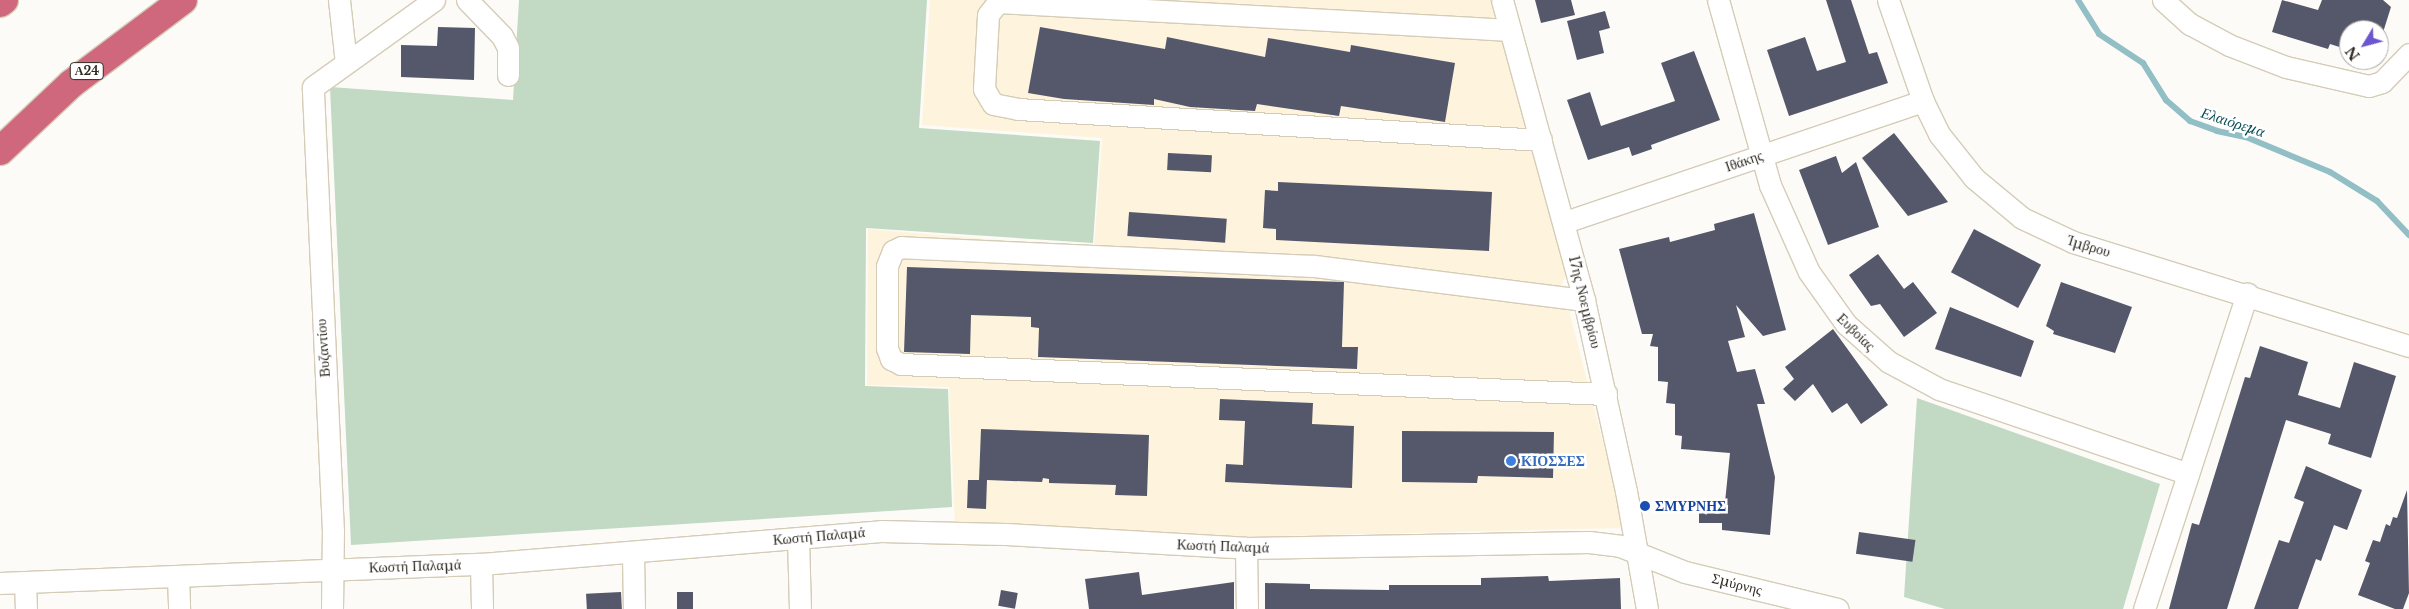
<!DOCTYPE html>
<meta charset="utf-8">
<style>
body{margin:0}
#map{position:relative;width:2409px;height:609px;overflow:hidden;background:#fdfbf7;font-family:"Libre Baskerville",serif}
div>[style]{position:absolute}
.built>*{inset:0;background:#fef4dd}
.green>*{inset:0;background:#c2d9c4}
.stream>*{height:6px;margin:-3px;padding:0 3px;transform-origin:3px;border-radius:3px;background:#92bfc5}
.building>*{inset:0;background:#55586b;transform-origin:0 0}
.roads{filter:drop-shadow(1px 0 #d5ccb7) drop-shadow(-1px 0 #d5ccb7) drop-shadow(0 1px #d5ccb7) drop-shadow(0 -1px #d5ccb7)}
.minor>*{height:21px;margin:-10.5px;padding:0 10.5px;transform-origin:10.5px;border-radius:10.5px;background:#fff}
.highway>*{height:28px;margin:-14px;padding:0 14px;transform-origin:14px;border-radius:14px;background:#d0687d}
.dots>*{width:14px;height:14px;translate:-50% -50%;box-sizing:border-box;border:2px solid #fff;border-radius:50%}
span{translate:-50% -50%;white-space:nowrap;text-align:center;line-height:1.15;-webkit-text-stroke:5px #fff;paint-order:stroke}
.shield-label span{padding:1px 4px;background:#fff;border:1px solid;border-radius:4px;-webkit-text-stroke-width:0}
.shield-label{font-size:12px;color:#2e2a22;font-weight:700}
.street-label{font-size:14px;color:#2e2a22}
.shop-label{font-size:14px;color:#366cbe;font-weight:700}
.left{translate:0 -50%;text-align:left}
.transit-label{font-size:14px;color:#164399;font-weight:700}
.water-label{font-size:15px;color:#094d55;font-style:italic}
.north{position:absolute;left:2339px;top:20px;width:50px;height:50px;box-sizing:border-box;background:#fff;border:1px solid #abaaa7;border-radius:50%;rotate:233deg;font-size:14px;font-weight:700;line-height:20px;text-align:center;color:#2e2a22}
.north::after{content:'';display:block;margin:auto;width:18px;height:22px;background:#6c56d0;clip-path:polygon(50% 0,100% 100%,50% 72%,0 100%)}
</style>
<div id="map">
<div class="built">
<div style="clip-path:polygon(930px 0,1496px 0,1569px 271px,1562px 283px,1625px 528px,1242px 537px,955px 526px,949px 387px,867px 385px,868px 229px,1094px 248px,1102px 138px,922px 125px)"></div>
</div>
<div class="green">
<div style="clip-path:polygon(519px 0,927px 0,919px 128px,1100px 141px,1093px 243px,866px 228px,865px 386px,948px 389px,952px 507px,351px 545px,330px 87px,513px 100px)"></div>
<div style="clip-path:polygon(1917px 398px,2160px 484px,2123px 609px,1945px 609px,1904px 597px)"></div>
</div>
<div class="stream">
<div style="left:2078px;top:0;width:40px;rotate:58deg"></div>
<div style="left:2099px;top:34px;width:53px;rotate:33.4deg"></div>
<div style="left:2143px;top:63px;width:44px;rotate:58.1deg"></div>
<div style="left:2166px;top:100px;width:32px;rotate:41deg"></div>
<div style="left:2190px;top:121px;width:29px;rotate:20deg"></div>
<div style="left:2217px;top:131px;width:30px;rotate:12deg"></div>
<div style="left:2246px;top:137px;width:91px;rotate:22.6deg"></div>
<div style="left:2330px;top:172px;width:55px;rotate:31.7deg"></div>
<div style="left:2377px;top:201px;width:47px;rotate:46.7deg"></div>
</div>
<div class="building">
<div style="clip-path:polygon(1535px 0,1571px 0,1575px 15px,1541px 23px)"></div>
<div style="clip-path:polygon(1826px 0,1851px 0,1869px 54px,1877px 52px,1888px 83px,1789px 116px,1767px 50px,1805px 37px,1817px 71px,1846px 62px)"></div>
<div style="clip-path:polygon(2282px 0,2318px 10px,2322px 0,2383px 0,2391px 7px,2380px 42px,2379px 30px,2349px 30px,2349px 50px,2330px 44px,2328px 49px,2272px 32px)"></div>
<div style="clip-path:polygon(1605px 11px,1610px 28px,1599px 31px,1604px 53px,1577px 60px,1567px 21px)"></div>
<div style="clip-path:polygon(438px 27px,475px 28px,474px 80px,401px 77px,401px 45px,437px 46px)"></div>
<div style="clip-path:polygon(1040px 27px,1165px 49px,1167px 37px,1265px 57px,1268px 38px,1350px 52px,1351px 45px,1455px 63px,1445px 122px,1341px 106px,1339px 116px,1257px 104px,1255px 111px,1190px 107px,1154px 99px,1154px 105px,1064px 99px,1028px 93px)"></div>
<div style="clip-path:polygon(1694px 51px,1720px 120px,1651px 145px,1652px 149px,1632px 156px,1629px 147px,1588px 160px,1567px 100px,1590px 92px,1601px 126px,1675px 101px,1661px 63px)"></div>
<div style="clip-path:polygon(1894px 133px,1924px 171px,1948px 202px,1908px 216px,1862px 158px)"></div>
<div style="left:1168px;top:153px;width:44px;height:17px;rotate:3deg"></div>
<div style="clip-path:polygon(1836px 156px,1842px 173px,1856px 162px,1879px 227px,1828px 245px,1799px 170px)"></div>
<div style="clip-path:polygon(1278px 182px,1492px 192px,1489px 251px,1276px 240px,1276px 229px,1263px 228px,1265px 190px,1278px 191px)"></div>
<div style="left:1129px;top:212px;width:98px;height:24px;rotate:4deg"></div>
<div style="clip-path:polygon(1754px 213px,1786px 330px,1763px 336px,1736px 305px,1745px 337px,1728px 341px,1737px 372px,1755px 369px,1765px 404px,1757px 404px,1775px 477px,1770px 535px,1722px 530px,1722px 523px,1699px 523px,1699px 502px,1725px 502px,1730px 453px,1681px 449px,1682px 436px,1675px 435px,1675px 404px,1666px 403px,1668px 382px,1658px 381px,1658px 347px,1650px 346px,1653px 334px,1642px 334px,1619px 249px,1669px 237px,1670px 242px,1715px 230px,1714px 224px)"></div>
<div style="left:1974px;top:229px;width:76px;height:49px;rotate:28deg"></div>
<div style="clip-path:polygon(1878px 254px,1904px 289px,1913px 282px,1937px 313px,1904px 337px,1880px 304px,1871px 306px,1849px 275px)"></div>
<div style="clip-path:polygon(907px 267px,1344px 282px,1342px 347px,1358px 347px,1357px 369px,1038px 357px,1039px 328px,1031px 327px,1031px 317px,971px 315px,970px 354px,904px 352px)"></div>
<div style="clip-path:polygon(2061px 282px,2132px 307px,2115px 353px,2053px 334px,2054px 331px,2046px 326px)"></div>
<div style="clip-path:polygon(1950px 307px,2034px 341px,2021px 377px,1935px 349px)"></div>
<div style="clip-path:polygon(1833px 329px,1888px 405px,1861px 424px,1847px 403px,1832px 413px,1813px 384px,1795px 401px,1783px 389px,1794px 379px,1785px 367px)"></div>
<div style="clip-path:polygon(2260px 346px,2308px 362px,2298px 395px,2340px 408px,2354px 362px,2396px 376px,2371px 458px,2328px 444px,2331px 434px,2286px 420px,2227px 609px,2169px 609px,2192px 523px,2199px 525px,2245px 377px,2250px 378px)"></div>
<div style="clip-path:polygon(1220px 399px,1313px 403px,1312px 424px,1354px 426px,1352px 488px,1225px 482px,1226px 464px,1243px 465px,1245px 421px,1219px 420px)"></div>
<div style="clip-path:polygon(981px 429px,1149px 435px,1147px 496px,1115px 495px,1116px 485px,1049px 483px,1049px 479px,1043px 478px,1042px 482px,987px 480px,986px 509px,967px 508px,968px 480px,984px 480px,979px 480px)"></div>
<div style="clip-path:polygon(1402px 431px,1554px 432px,1553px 478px,1478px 476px,1477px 483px,1402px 482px)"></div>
<div style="clip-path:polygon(2306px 466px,2362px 490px,2347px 530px,2334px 525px,2321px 561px,2316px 559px,2298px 609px,2254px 609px,2279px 540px,2289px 543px,2304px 502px,2294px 498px)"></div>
<div style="clip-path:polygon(2407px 490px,2409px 593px,2403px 609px,2395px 609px,2358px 595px,2370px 563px,2365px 561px,2373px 540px,2380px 542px,2386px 524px,2390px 526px,2393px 517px,2397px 518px)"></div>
<div style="left:1859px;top:532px;width:57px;height:22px;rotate:8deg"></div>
<div style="clip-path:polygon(1139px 572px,1142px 595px,1234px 582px,1234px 609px,1089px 609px,1085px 579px)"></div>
<div style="clip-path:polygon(1548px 576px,1549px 581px,1620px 578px,1621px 609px,1265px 609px,1265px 583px,1310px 584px,1310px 589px,1389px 590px,1389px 585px,1481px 585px,1481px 578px)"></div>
<div style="left:1001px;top:590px;width:17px;height:16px;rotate:10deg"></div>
<div style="left:621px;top:592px;width:17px;height:35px;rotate:87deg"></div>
<div style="left:677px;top:592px;width:16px;height:17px"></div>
</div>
<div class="roads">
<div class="minor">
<div style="left:339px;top:0;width:63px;rotate:83.7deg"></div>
<div style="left:467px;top:0;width:50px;rotate:45.8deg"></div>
<div style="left:502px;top:36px;width:13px;rotate:63deg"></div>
<div style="left:508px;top:48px;width:27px;rotate:90deg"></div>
<div style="left:1502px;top:0;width:311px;rotate:74.7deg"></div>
<div style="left:1584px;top:300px;width:196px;rotate:77.6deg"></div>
<div style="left:1626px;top:491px;width:120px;rotate:79.9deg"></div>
<div style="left:1718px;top:0;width:192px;rotate:74.3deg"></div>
<div style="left:1770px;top:185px;width:95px;rotate:65.9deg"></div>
<div style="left:1809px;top:272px;width:64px;rotate:54.6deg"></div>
<div style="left:1846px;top:324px;width:57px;rotate:41.5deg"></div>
<div style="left:1889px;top:362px;width:57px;rotate:28.4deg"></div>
<div style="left:1939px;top:389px;width:263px;rotate:18.8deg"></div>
<div style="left:1888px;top:0;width:107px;rotate:70.9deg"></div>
<div style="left:1923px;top:101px;width:37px;rotate:64deg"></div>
<div style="left:1939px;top:134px;width:56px;rotate:51.5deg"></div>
<div style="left:1974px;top:178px;width:62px;rotate:39.8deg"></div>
<div style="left:2022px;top:218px;width:56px;rotate:25.2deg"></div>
<div style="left:2073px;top:242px;width:352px;rotate:17.2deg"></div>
<div style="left:2163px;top:0;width:36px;rotate:42deg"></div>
<div style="left:2190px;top:24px;width:44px;rotate:28.3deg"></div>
<div style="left:2229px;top:45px;width:61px;rotate:21.1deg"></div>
<div style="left:2286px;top:67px;width:85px;rotate:12.9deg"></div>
<div style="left:2369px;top:86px;width:14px;rotate:-17deg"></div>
<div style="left:2382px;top:82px;width:39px;rotate:-46deg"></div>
<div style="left:1510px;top:30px;width:513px;rotate:-176.87deg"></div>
<div style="left:998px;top:2px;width:16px;rotate:128deg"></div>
<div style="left:988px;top:15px;width:74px;rotate:93.1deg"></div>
<div style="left:984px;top:89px;width:17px;rotate:59deg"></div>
<div style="left:993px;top:104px;width:25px;rotate:11deg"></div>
<div style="left:1018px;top:109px;width:524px;rotate:3.39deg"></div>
<div style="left:1565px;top:222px;width:378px;rotate:-18.7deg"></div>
<div style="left:1584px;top:300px;width:273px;rotate:-172.8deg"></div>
<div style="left:1313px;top:266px;width:412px;rotate:-177.4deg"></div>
<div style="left:901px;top:247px;width:9px;rotate:153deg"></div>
<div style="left:893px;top:251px;width:16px;rotate:112deg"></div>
<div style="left:887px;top:266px;width:82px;rotate:90deg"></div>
<div style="left:887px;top:348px;width:12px;rotate:70deg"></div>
<div style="left:891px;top:359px;width:11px;rotate:27deg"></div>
<div style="left:901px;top:364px;width:706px;rotate:2.44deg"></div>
<div style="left:798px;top:538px;width:71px;rotate:88.4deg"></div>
<div style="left:1246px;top:548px;width:61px;rotate:89.1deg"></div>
<div style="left:633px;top:554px;width:55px;rotate:89deg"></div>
<div style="left:481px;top:564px;width:45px;rotate:88.7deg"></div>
<div style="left:178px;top:576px;width:33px;rotate:88deg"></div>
<div style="left:25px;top:582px;width:27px;rotate:88deg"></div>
<div style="left:0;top:583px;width:481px;rotate:-2.3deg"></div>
<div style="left:481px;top:564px;width:401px;rotate:-4.7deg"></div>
<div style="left:881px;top:531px;width:125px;rotate:1.4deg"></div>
<div style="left:1006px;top:534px;width:240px;rotate:3.3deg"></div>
<div style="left:1246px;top:548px;width:343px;rotate:-1deg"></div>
<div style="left:1589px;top:542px;width:31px;rotate:7deg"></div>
<div style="left:1620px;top:546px;width:70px;rotate:21.8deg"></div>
<div style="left:1685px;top:572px;width:157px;rotate:13.6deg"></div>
<div style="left:332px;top:609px;width:77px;rotate:-89.3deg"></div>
<div style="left:333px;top:532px;width:445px;rotate:-92.6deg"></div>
<div style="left:313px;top:87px;width:149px;rotate:-35.7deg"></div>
<div style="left:2144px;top:609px;width:332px;rotate:-71.9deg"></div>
</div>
<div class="highway">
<div style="left:0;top:3px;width:5px;rotate:-37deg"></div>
<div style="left:0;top:151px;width:98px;rotate:-43.3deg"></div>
<div style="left:71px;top:84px;width:140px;rotate:-36.9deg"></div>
</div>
</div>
<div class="dots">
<div style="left:1511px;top:461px;background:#3f7fe0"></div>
<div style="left:1645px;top:506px;background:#1a4fb4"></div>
</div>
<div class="shield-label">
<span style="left:87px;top:71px">Α24</span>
</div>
<div class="street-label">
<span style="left:1744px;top:161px;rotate:-19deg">Ιθάκης</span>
<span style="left:2089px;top:246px;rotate:17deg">Ίμβρου</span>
<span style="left:1585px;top:302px;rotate:76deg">17ης Νοεμβρίου</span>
<span style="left:1856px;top:332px;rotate:44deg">Ευβοίας</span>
<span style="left:323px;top:348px;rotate:-94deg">Βυζαντίου</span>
<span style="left:819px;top:536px;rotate:-5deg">Κωστή Παλαμά</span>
<span style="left:1223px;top:546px;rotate:2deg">Κωστή Παλαμά</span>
<span style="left:415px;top:566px;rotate:-2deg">Κωστή Παλαμά</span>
<span style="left:1737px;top:584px;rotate:14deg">Σμύρνης</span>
</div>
<div class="shop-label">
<span class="left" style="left:1521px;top:461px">ΚΙΟΣΣΕΣ</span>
</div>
<div class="transit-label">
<span class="left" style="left:1655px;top:506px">ΣΜΥΡΝΗΣ</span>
</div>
<div class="water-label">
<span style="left:2233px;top:122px;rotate:18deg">Ελαιόρεμα</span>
</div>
<div class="north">N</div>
</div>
